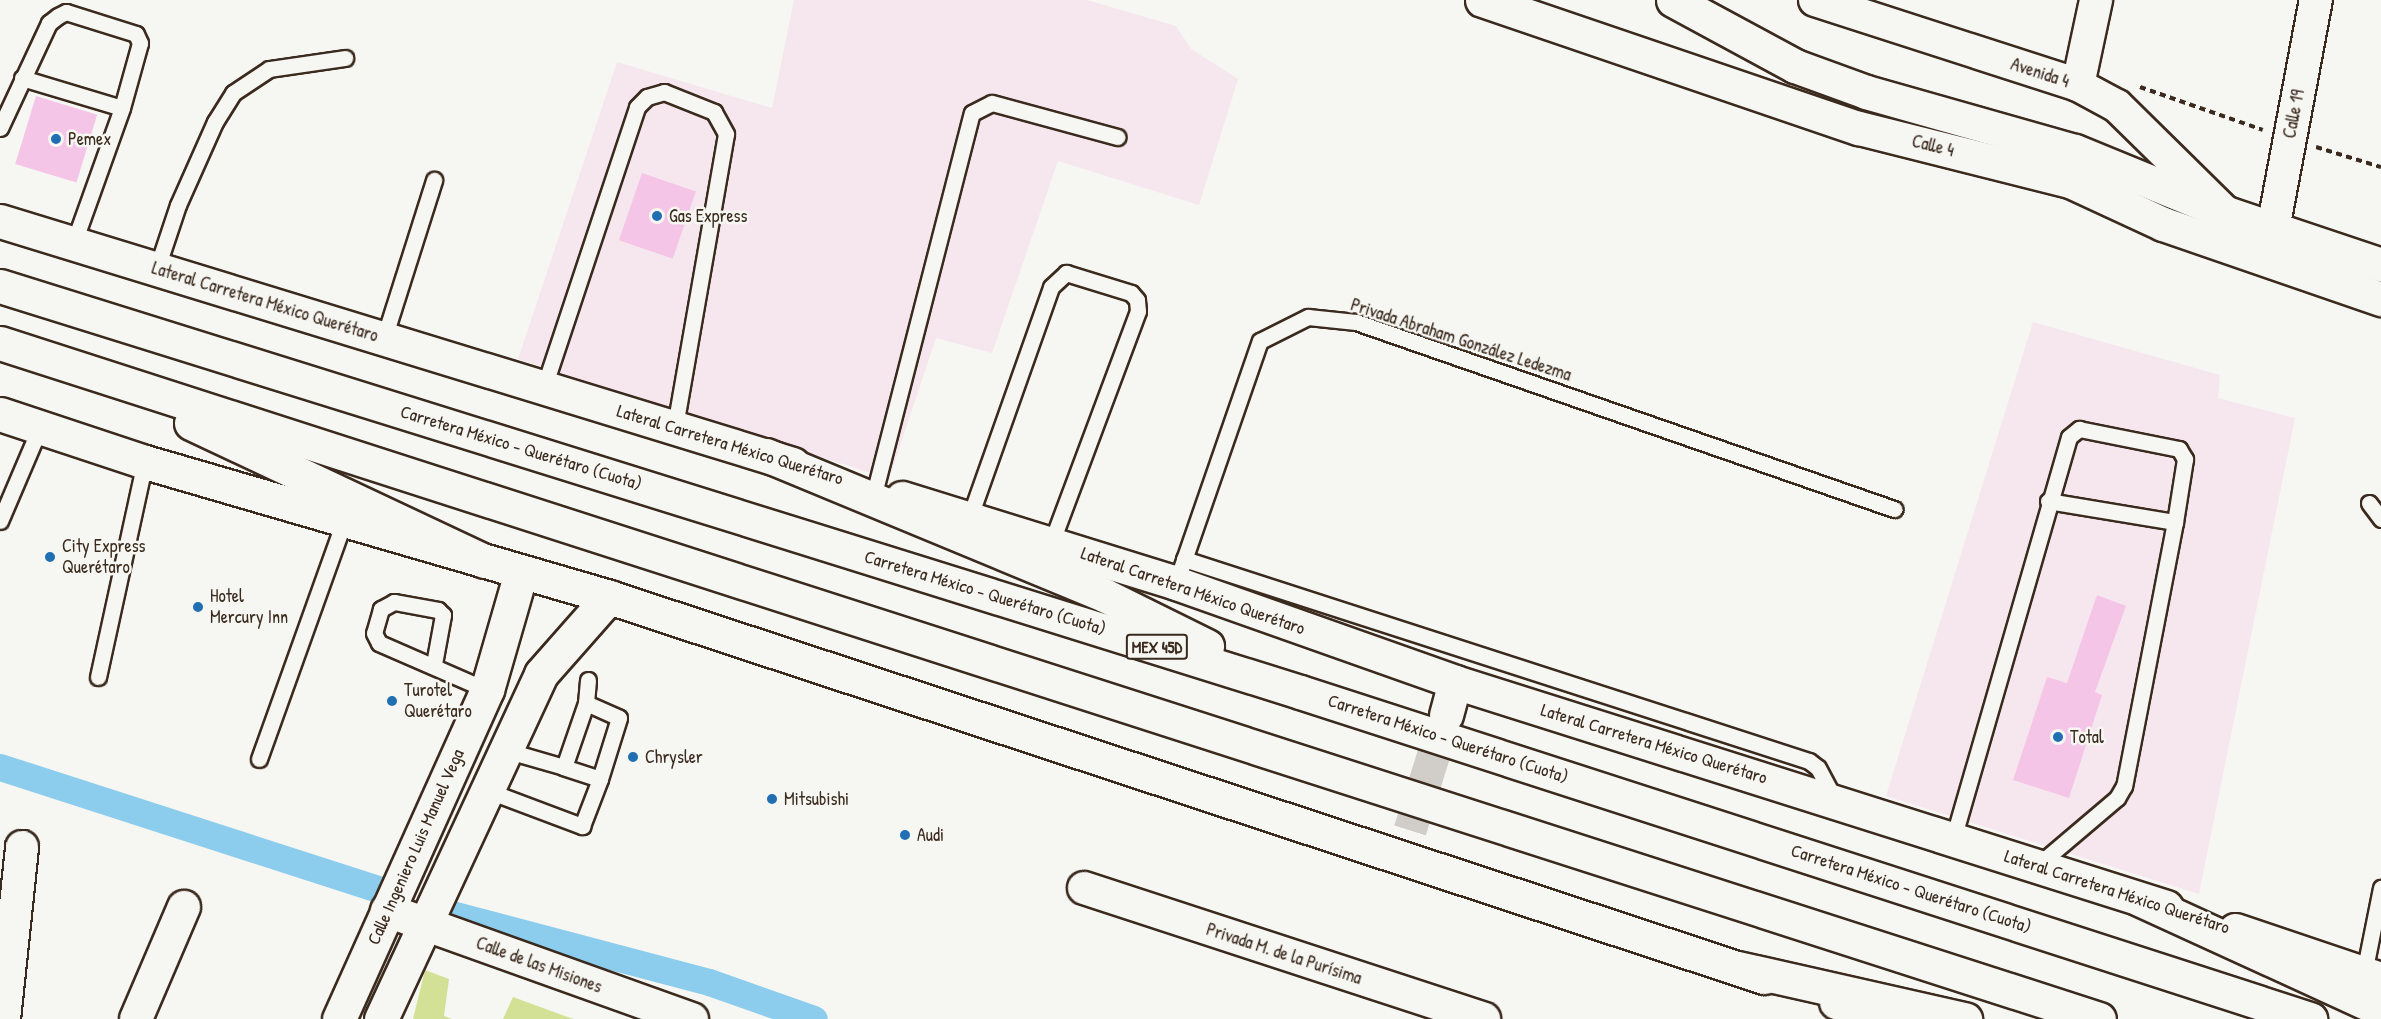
<!DOCTYPE html>
<meta charset="utf-8">
<style>
body{margin:0}
#map{position:relative;width:2381px;height:1019px;overflow:hidden;background:#f6f6f2;font-family:"Patrick Hand",sans-serif}
div>[style]{position:absolute}
.built>*{inset:0;background:#f6e7ef}
.green>*{inset:0;background:#d2e195}
.canal>*{height:27px;margin:-13.5px;padding:0 13.5px;transform-origin:13.5px;border-radius:13.5px;background:#8ccded}
.building>*{inset:0;background:#f5c5e7;transform-origin:0 0}
.secondary-tunnel>*{height:33px;margin-top:-16.5px;transform-origin:0;background:repeating-linear-gradient(90deg,#d1cdc8 0 33px,transparent 0 49px)}
.path>*{height:4px;margin-top:-2px;transform-origin:0;background:repeating-linear-gradient(90deg,#3b2a1e 0 6px,transparent 0 10.5px)}
.roads{filter:drop-shadow(2px 0 #3b2a1e) drop-shadow(-2px 0 #3b2a1e) drop-shadow(0 2px #3b2a1e) drop-shadow(0 -2px #3b2a1e)}
.service>*{height:15px;margin:-7.5px;padding:0 7.5px;transform-origin:7.5px;border-radius:7.5px;background:#f6f6f2}
.minor>*{height:32px;margin:-16px;padding:0 16px;transform-origin:16px;border-radius:16px;background:#f6f6f2}
.tertiary>*{height:33px;margin:-16.5px;padding:0 16.5px;transform-origin:16.5px;border-radius:16.5px;background:#f6f6f2}
.secondary>*{height:33px;margin:-16.5px;padding:0 16.5px;transform-origin:16.5px;border-radius:16.5px;background:#f6f6f2}
.trunk>*{height:33px;margin:-16.5px;padding:0 16.5px;transform-origin:16.5px;border-radius:16.5px;background:#f6f6f2}
.dots>*{width:16px;height:16px;translate:-50% -50%;box-sizing:border-box;border:3px solid #f6f6f2;border-radius:50%}
span{translate:-50% -50%;white-space:nowrap;text-align:center;line-height:1.15;-webkit-text-stroke:5px #f6f6f2;paint-order:stroke}
.shield-label span{padding:2px 4px;background:#f6f6f2;border:2px solid;border-radius:4px;-webkit-text-stroke-width:0}
.shield-label{font-size:16px;color:#3b2a1e;font-weight:700}
.street-label{font-size:18px;color:#3b2a1e}
.poi-label{font-size:18px;color:#3b2a1e}
.left{translate:0 -50%;text-align:left}
</style>
<div id="map">
<div class="built">
<div style="clip-path:polygon(794px 0,1087px 0,1176px 26px,1191px 49px,1238px 79px,1199px 205px,1058px 161px,992px 353px,936px 338px,889px 479px,518px 359px,617px 62px,772px 108px)"></div>
<div style="clip-path:polygon(2033px 322px,2220px 375px,2218px 398px,2295px 418px,2199px 894px,1886px 796px)"></div>
</div>
<div class="green">
<div style="clip-path:polygon(425px 970px,449px 979px,444px 1016px,452px 1019px,413px 1019px)"></div>
<div style="clip-path:polygon(513px 997px,562px 1015px,574px 1019px,503px 1019px)"></div>
</div>
<div class="canal">
<div style="left:0;top:767px;width:400px;rotate:17.9deg"></div>
<div style="left:448px;top:913px;width:270px;rotate:14.8deg"></div>
<div style="left:709px;top:982px;width:111px;rotate:19.4deg"></div>
</div>
<div class="building">
<div style="left:36px;top:96px;width:64px;height:71px;rotate:17deg"></div>
<div style="left:642px;top:173px;width:57px;height:71px;rotate:19deg"></div>
<div style="clip-path:polygon(2097px 595px,2126px 606px,2095px 692px,2102px 695px,2069px 798px,2013px 780px,2047px 677px,2067px 683px)"></div>
</div>
<div class="secondary-tunnel">
<div style="left:1410px;top:830px;width:121px;rotate:-72.6deg"></div>
</div>
<div class="path">
<div style="left:2140px;top:87px;width:130px;rotate:19.3deg"></div>
<div style="left:2316px;top:147px;width:68px;rotate:17.1deg"></div>
</div>
<div class="roads">
<div class="service">
<div style="left:22px;top:78px;width:104px;rotate:16.7deg"></div>
<div style="left:0;top:128px;width:116px;rotate:-65deg"></div>
<div style="left:49px;top:23px;width:11px;rotate:-38deg"></div>
<div style="left:58px;top:16px;width:9px;rotate:-27deg"></div>
<div style="left:66px;top:12px;width:73px;rotate:17.4deg"></div>
<div style="left:136px;top:34px;width:10px;rotate:66deg"></div>
<div style="left:140px;top:43px;width:67px;rotate:105.5deg"></div>
<div style="left:122px;top:108px;width:145px;rotate:109.7deg"></div>
<div style="left:157px;top:268px;width:66px;rotate:-71.6deg"></div>
<div style="left:178px;top:205px;width:91px;rotate:-66deg"></div>
<div style="left:215px;top:122px;width:34px;rotate:-58deg"></div>
<div style="left:233px;top:93px;width:43px;rotate:-33.7deg"></div>
<div style="left:269px;top:69px;width:77px;rotate:-8.2deg"></div>
<div style="left:384px;top:338px;width:166px;rotate:-72.4deg"></div>
<div style="left:544px;top:387px;width:295px;rotate:-71.6deg"></div>
<div style="left:637px;top:107px;width:14px;rotate:-45deg"></div>
<div style="left:647px;top:97px;width:18px;rotate:-16deg"></div>
<div style="left:664px;top:92px;width:54px;rotate:21.8deg"></div>
<div style="left:714px;top:112px;width:25px;rotate:61deg"></div>
<div style="left:726px;top:134px;width:297px;rotate:99.9deg"></div>
<div style="left:875px;top:490px;width:389px;rotate:-75.6deg"></div>
<div style="left:972px;top:113px;width:22px;rotate:-27deg"></div>
<div style="left:992px;top:103px;width:130px;rotate:15.2deg"></div>
<div style="left:2048px;top:501px;width:129px;rotate:9.4deg"></div>
<div style="left:2369px;top:503px;width:20px;rotate:53deg"></div>
<div style="left:969px;top:519px;width:246px;rotate:-70.5deg"></div>
<div style="left:1051px;top:287px;width:21px;rotate:-43deg"></div>
<div style="left:1066px;top:273px;width:68px;rotate:17.1deg"></div>
<div style="left:1131px;top:293px;width:9px;rotate:49deg"></div>
<div style="left:1137px;top:300px;width:11px;rotate:85deg"></div>
<div style="left:1138px;top:311px;width:249px;rotate:110.5deg"></div>
<div style="left:0;top:521px;width:102px;rotate:-66.9deg"></div>
<div style="left:1184px;top:559px;width:657px;rotate:17.91deg"></div>
<div style="left:1809px;top:761px;width:11px;rotate:38deg"></div>
<div style="left:1818px;top:768px;width:34px;rotate:62deg"></div>
<div style="left:1176px;top:583px;width:256px;rotate:-70.9deg"></div>
<div style="left:1260px;top:341px;width:54px;rotate:-26.6deg"></div>
<div style="left:1308px;top:317px;width:48px;rotate:5.9deg"></div>
<div style="left:1356px;top:322px;width:570px;rotate:19.17deg"></div>
<div style="left:434px;top:664px;width:50px;rotate:-79.6deg"></div>
<div style="left:443px;top:615px;width:7px;rotate:-135deg"></div>
<div style="left:438px;top:610px;width:45px;rotate:-169.7deg"></div>
<div style="left:394px;top:602px;width:15px;rotate:152deg"></div>
<div style="left:381px;top:609px;width:25px;rotate:106deg"></div>
<div style="left:374px;top:633px;width:11px;rotate:63deg"></div>
<div style="left:379px;top:643px;width:118px;rotate:23.5deg"></div>
<div style="left:98px;top:677px;width:220px;rotate:-77.7deg"></div>
<div style="left:586px;top:703px;width:36px;rotate:24deg"></div>
<div style="left:619px;top:718px;width:64px;rotate:107.3deg"></div>
<div style="left:505px;top:750px;width:61px;rotate:16.1deg"></div>
<div style="left:564px;top:767px;width:68px;rotate:-71deg"></div>
<div style="left:586px;top:703px;width:23px;rotate:-85deg"></div>
<div style="left:259px;top:759px;width:255px;rotate:-70.3deg"></div>
<div style="left:486px;top:790px;width:103px;rotate:20.6deg"></div>
<div style="left:582px;top:826px;width:50px;rotate:-69deg"></div>
<div style="left:600px;top:779px;width:38px;rotate:-162deg"></div>
<div style="left:1953px;top:839px;width:418px;rotate:-73.9deg"></div>
<div style="left:2069px;top:437px;width:13px;rotate:-39deg"></div>
<div style="left:2079px;top:429px;width:102px;rotate:11.3deg"></div>
<div style="left:2179px;top:449px;width:12px;rotate:59deg"></div>
<div style="left:2185px;top:459px;width:64px;rotate:99deg"></div>
<div style="left:2175px;top:522px;width:269px;rotate:100.9deg"></div>
<div style="left:2124px;top:786px;width:14px;rotate:120deg"></div>
<div style="left:2117px;top:798px;width:104px;rotate:139.7deg"></div>
<div style="left:2364px;top:973px;width:87px;rotate:-78.7deg"></div>
</div>
<div class="minor">
<div style="left:1815px;top:0;width:276px;rotate:17.9deg"></div>
<div style="left:2078px;top:85px;width:44px;rotate:28.3deg"></div>
<div style="left:2117px;top:106px;width:151px;rotate:44.5deg"></div>
<div style="left:2078px;top:85px;width:87px;rotate:-78deg"></div>
<div style="left:2273px;top:229px;width:233px;rotate:-79.4deg"></div>
<div style="left:1084px;top:888px;width:421px;rotate:18.1deg"></div>
<div style="left:4px;top:1019px;width:173px;rotate:-84deg"></div>
<div style="left:136px;top:1019px;width:122px;rotate:-66.8deg"></div>
</div>
<div class="tertiary">
<div style="left:387px;top:910px;width:323px;rotate:19.7deg"></div>
</div>
<div class="secondary">
<div style="left:1482px;top:0;width:398px;rotate:18.8deg"></div>
<div style="left:1859px;top:128px;width:218px;rotate:14.1deg"></div>
<div style="left:2070px;top:181px;width:102px;rotate:24.8deg"></div>
<div style="left:2163px;top:224px;width:231px;rotate:19deg"></div>
<div style="left:1673px;top:0;width:139px;rotate:28.4deg"></div>
<div style="left:1795px;top:66px;width:76px;rotate:20.1deg"></div>
<div style="left:1866px;top:92px;width:217px;rotate:15.8deg"></div>
<div style="left:2075px;top:151px;width:163px;rotate:22.3deg"></div>
<div style="left:2226px;top:213px;width:163px;rotate:18.5deg"></div>
<div style="left:0;top:221px;width:829px;rotate:17.04deg"></div>
<div style="left:0;top:414px;width:153px;rotate:18.3deg"></div>
<div style="left:145px;top:462px;width:483px;rotate:16.2deg"></div>
<div style="left:609px;top:597px;width:1216px;rotate:18.21deg"></div>
<div style="left:902px;top:498px;width:287px;rotate:17.2deg"></div>
<div style="left:1176px;top:583px;width:296px;rotate:19.5deg"></div>
<div style="left:1455px;top:682px;width:746px;rotate:17.56deg"></div>
<div style="left:1446px;top:715px;width:34px;rotate:-75deg"></div>
<div style="left:2235px;top:930px;width:154px;rotate:18.6deg"></div>
<div style="left:1836px;top:1002px;width:52px;rotate:19.1deg"></div>
<div style="left:339px;top:1019px;width:361px;rotate:-65.8deg"></div>
<div style="left:487px;top:690px;width:123px;rotate:-73.9deg"></div>
<div style="left:381px;top:1019px;width:380px;rotate:-65.1deg"></div>
<div style="left:541px;top:674px;width:103px;rotate:-48.6deg"></div>
</div>
<div class="trunk">
<div style="left:0;top:286px;width:1362px;rotate:17.34deg"></div>
<div style="left:1300px;top:692px;width:1062px;rotate:17.94deg"></div>
<div style="left:0;top:343px;width:2205px;rotate:17.85deg"></div>
<div style="left:191px;top:423px;width:324px;rotate:25.2deg"></div>
<div style="left:766px;top:455px;width:366px;rotate:22.5deg"></div>
<div style="left:1104px;top:595px;width:115px;rotate:26.3deg"></div>
<div style="left:2139px;top:899px;width:266px;rotate:24.6deg"></div>
<div style="left:1738px;top:968px;width:233px;rotate:12.7deg"></div>
</div>
</div>
<div class="dots">
<div style="left:56px;top:139px;background:#1f6fb2"></div>
<div style="left:657px;top:216px;background:#1f6fb2"></div>
<div style="left:50px;top:557px;background:#1f6fb2"></div>
<div style="left:198px;top:607px;background:#1f6fb2"></div>
<div style="left:392px;top:701px;background:#1f6fb2"></div>
<div style="left:2058px;top:737px;background:#1f6fb2"></div>
<div style="left:633px;top:757px;background:#1f6fb2"></div>
<div style="left:772px;top:799px;background:#1f6fb2"></div>
<div style="left:905px;top:835px;background:#1f6fb2"></div>
</div>
<div class="shield-label">
<span style="left:1157px;top:647px">MEX 45D</span>
</div>
<div class="street-label">
<span style="left:2040px;top:73px;rotate:18deg">Avenida 4</span>
<span style="left:2294px;top:114px;rotate:-79deg">Calle 19</span>
<span style="left:1933px;top:146px;rotate:14deg">Calle 4</span>
<span style="left:265px;top:302px;rotate:17deg">Lateral Carretera México Querétaro</span>
<span style="left:1461px;top:340px;rotate:18deg">Privada Abraham González Ledezma</span>
<span style="left:730px;top:445px;rotate:17deg">Lateral Carretera México Querétaro</span>
<span style="left:521px;top:448px;rotate:17deg">Carretera México - Querétaro (Cuota)</span>
<span style="left:1193px;top:591px;rotate:19deg">Lateral Carretera México Querétaro</span>
<span style="left:985px;top:593px;rotate:17deg">Carretera México - Querétaro (Cuota)</span>
<span style="left:1448px;top:739px;rotate:18deg">Carretera México - Querétaro (Cuota)</span>
<span style="left:1654px;top:744px;rotate:17deg">Lateral Carretera México Querétaro</span>
<span style="left:416px;top:847px;rotate:-66deg">Calle Ingeniero Luis Manuel Vega</span>
<span style="left:1911px;top:889px;rotate:18deg">Carretera México - Querétaro (Cuota)</span>
<span style="left:2117px;top:892px;rotate:18deg">Lateral Carretera México Querétaro</span>
<span style="left:1284px;top:954px;rotate:18deg">Privada M. de la Purísima</span>
<span style="left:539px;top:965px;rotate:20deg">Calle de las Misiones</span>
</div>
<div class="poi-label">
<span class="left" style="left:68px;top:139px">Pemex</span>
<span class="left" style="left:669px;top:216px">Gas Express</span>
<span class="left" style="left:62px;top:557px">City Express<br>Querétaro</span>
<span class="left" style="left:210px;top:607px">Hotel<br>Mercury Inn</span>
<span class="left" style="left:404px;top:701px">Turotel<br>Querétaro</span>
<span class="left" style="left:2070px;top:737px">Total</span>
<span class="left" style="left:645px;top:757px">Chrysler</span>
<span class="left" style="left:784px;top:799px">Mitsubishi</span>
<span class="left" style="left:917px;top:835px">Audi</span>
</div>
</div>
